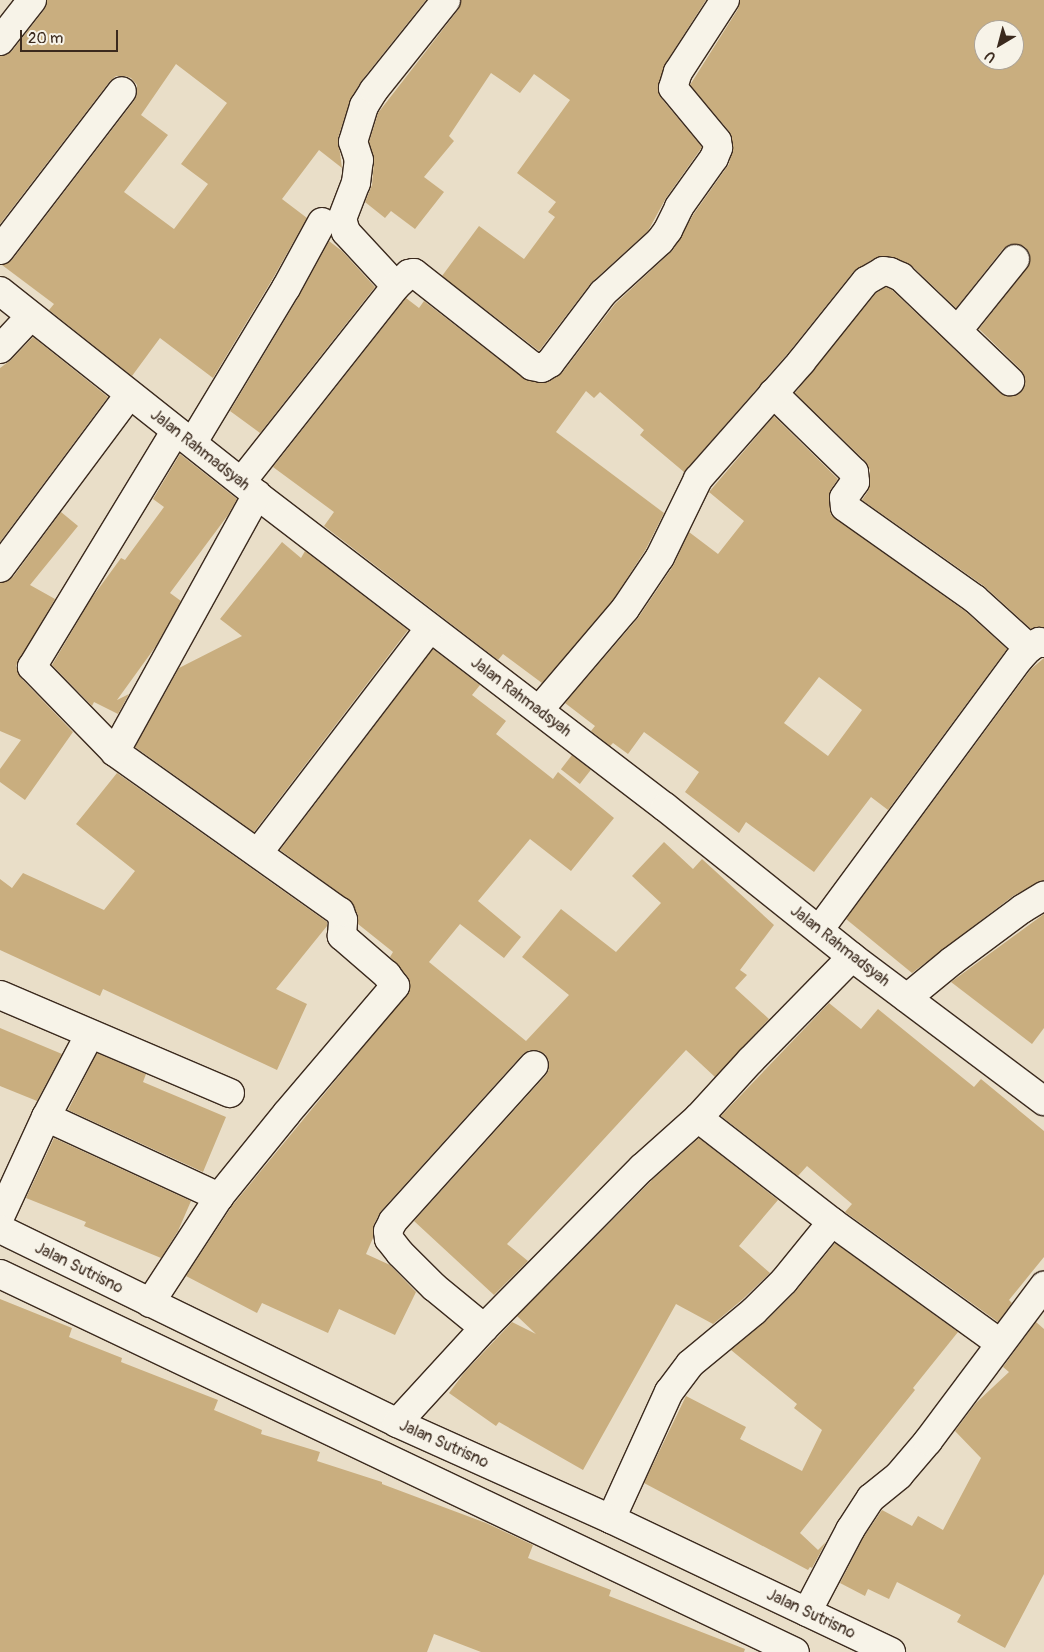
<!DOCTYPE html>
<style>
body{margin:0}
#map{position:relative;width:1044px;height:1652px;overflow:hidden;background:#e9dec8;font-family:Pangolin,sans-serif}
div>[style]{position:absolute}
.building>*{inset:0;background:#c9ae7f;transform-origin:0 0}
.roads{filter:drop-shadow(1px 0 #3b2a1e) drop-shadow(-1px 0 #3b2a1e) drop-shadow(0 1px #3b2a1e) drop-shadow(0 -1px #3b2a1e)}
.minor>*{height:28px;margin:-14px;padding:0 14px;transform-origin:14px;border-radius:14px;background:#f7f3e8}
.major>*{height:28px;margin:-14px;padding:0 14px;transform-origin:14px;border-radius:14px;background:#f7f3e8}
span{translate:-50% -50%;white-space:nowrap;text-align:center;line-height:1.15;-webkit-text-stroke:4.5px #f7f3e8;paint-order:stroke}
.street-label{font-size:16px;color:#3b2a1e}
.north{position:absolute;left:974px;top:20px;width:50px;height:50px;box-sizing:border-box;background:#f7f3e8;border:1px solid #aca397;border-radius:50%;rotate:217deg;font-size:14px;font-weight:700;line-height:20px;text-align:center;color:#3b2a1e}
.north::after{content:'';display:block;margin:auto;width:18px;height:22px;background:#3b2a1e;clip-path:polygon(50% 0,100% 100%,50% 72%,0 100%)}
.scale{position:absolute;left:20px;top:30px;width:98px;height:22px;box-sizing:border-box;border:2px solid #3b2a1e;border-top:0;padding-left:6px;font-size:15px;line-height:18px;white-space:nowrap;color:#3b2a1e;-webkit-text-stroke:4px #f7f3e8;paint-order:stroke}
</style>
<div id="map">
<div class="building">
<div style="clip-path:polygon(evenodd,47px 0,426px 0,362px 80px,351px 98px,338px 138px,342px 168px,319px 150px,282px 199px,307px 218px,272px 280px,213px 378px,160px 338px,132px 376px,49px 310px,54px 304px,2px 265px,12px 260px,134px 101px,137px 94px,137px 85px,131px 78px,125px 76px,116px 76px,110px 81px,0 224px,0 56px,12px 51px,44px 10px,47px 0,176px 64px,227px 103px,181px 164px,208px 184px,174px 229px,124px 192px,168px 135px,141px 115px,176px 64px)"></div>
<div style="clip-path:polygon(461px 0,706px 0,665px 64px,658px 91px,661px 98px,702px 147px,700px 150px,666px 198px,648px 231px,591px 283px,539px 351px,442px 276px,479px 226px,524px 259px,555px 217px,548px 212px,556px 202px,517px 173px,570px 100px,534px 74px,520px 93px,491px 73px,449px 136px,454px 141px,424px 177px,444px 192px,415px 229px,391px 211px,385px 218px,365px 202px,372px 185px,374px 162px,369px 142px,378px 113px,458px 10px)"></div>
<div style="clip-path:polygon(evenodd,740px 0,1044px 0,1044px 627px,1031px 629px,984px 586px,862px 500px,868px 491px,870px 481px,870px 470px,865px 461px,795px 393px,876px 293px,886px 287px,892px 290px,999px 392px,1006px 396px,1014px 396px,1022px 391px,1025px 385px,1025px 377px,1021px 370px,979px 329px,1027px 268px,1030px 261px,1030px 254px,1025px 247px,1017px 244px,1010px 244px,1003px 249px,956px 308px,912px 266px,896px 258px,885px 256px,875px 258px,854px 271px,789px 352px,684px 472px,640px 435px,644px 430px,600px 392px,594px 398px,586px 391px,556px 432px,664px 513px,646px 549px,613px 600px,542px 683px,503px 654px,498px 660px,324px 526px,334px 512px,273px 467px,406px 298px,419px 308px,424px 301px,523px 378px,540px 383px,550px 381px,562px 373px,615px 304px,673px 250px,693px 215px,729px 164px,733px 146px,729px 131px,690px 85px,738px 9px,740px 0,984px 30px,1014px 30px,1014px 60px,984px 60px,984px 30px)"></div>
<div style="clip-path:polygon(329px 241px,342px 251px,375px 287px,260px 433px,230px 411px,299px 296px)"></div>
<div style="clip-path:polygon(33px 337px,108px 397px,0 542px,0 368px,11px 360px)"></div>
<div style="clip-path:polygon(evenodd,774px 416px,838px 479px,831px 489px,829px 499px,831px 515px,836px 519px,965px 611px,1007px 649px,888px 810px,871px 797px,814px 872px,746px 822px,739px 833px,685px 792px,699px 772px,644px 732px,628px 754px,613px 743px,610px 746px,591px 731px,595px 726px,565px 703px,638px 618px,673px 566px,689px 532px,718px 554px,744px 521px,709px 492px,774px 416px,819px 677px,862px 710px,828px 756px,784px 723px,819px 677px)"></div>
<div style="clip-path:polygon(180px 454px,237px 499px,228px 515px,170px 593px,181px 601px,156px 646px,117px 700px,129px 694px,118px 714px,94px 702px,92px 706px,52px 665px,91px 599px,121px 558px,125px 560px,164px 507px,153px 499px)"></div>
<div style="clip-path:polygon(61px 512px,78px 526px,30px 585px,55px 599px,16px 666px,21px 678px,73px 732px,25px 800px,0 782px,0 769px,21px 740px,0 731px,0 583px,13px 577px)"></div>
<div style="clip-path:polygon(282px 542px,301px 558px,305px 551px,408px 630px,254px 832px,135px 747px,179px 668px,242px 636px,220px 619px)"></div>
<div style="clip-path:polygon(433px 649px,480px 685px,472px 695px,506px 721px,496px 734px,553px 779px,558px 772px,614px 818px,571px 871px,530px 839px,478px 901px,521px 937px,504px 958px,460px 924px,429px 962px,526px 1041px,569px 995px,522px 957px,561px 909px,616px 952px,661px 903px,632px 876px,664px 842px,693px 869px,702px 859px,774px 925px,740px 970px,747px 975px,735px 988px,769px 1019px,715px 1077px,686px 1050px,507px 1244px,528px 1261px,494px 1295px,414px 1221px,546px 1075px,549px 1069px,549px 1061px,545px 1054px,537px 1050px,530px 1050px,523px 1054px,381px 1211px,374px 1224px,373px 1238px,366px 1254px,390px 1265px,416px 1292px,395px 1335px,339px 1309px,328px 1333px,262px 1303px,257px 1313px,186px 1276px,232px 1206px,410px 990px,408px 977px,390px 957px,393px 952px,358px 924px,358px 915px,349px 900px,280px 850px)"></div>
<div style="clip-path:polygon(1044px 658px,1044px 880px,1013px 896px,912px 973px,846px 919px,1031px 669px)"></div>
<div style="left:572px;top:755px;width:24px;height:18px;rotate:38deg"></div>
<div style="clip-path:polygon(117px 773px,327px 922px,327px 926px,276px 989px,307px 1004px,277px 1070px,103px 989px,100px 996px,0 950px,0 879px,12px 888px,23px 873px,104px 910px,135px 871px,76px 824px)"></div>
<div style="clip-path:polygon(1044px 914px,1044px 1028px,1032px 1044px,951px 982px)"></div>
<div style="clip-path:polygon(829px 1003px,861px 1029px,878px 1009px,974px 1087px,981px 1079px,1044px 1131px,1044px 1257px,1009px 1300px,1012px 1303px,998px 1322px,845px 1212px,852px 1204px,807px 1166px,798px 1176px,721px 1116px)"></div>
<div style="clip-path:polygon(0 1028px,62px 1054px,37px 1101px,0 1086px)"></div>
<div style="clip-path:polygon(97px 1053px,146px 1074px,143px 1082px,226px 1117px,203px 1172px,68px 1110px)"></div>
<div style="clip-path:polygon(54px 1138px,191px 1201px,178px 1231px,161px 1258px,84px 1226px,86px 1222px,26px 1198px)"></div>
<div style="clip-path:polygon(699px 1138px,778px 1200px,739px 1246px,770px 1273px,743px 1299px,712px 1325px,713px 1324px,676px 1304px,583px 1470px,499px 1422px,496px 1426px,449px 1393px,464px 1373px,512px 1322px,536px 1334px,517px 1316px,653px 1179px)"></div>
<div style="clip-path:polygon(835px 1243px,958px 1332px,913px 1388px,915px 1390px,800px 1533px,818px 1550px,826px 1542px,812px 1568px,810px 1567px,808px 1570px,644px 1483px,686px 1396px,746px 1427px,740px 1439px,802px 1471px,822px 1430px,794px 1408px,797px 1404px,731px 1350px,765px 1322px,795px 1292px)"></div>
<div style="clip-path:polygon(0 1299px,72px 1328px,69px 1337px,122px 1358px,121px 1362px,218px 1400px,214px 1410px,262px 1430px,261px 1434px,320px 1452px,317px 1461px,382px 1482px,382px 1484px,486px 1523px,533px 1545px,528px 1558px,611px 1590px,609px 1596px,745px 1649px,744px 1652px,481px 1652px,434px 1634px,427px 1652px,0 1652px)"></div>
<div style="clip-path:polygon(1036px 1322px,1044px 1329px,1044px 1574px,1005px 1648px,957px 1622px,961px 1615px,897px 1582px,889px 1599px,868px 1589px,865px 1596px,840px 1583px,863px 1538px,882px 1510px,912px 1526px,918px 1516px,943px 1530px,981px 1458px,955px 1431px,976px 1403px,1009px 1372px,1003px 1367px)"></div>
</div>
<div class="roads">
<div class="minor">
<div style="left:0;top:41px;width:52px;rotate:-52deg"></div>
<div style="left:0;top:250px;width:200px;rotate:-52.5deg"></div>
<div style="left:396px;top:286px;width:74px;rotate:-132.8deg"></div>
<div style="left:346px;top:232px;width:14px;rotate:-107deg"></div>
<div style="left:342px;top:219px;width:39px;rotate:-69deg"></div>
<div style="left:356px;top:183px;width:23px;rotate:-83deg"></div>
<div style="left:359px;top:160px;width:19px;rotate:-108deg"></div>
<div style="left:353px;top:142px;width:38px;rotate:-73deg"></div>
<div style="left:364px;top:106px;width:19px;rotate:-58deg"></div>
<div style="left:374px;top:90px;width:115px;rotate:-51.3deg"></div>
<div style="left:0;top:291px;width:328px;rotate:38.4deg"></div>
<div style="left:257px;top:495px;width:514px;rotate:37.41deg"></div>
<div style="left:665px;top:807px;width:240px;rotate:38.7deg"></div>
<div style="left:852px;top:957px;width:240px;rotate:36.9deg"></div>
<div style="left:958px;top:330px;width:91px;rotate:-51.2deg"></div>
<div style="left:0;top:349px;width:45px;rotate:-46.8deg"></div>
<div style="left:773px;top:393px;width:113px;rotate:44.3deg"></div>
<div style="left:854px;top:472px;width:10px;rotate:84deg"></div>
<div style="left:855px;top:482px;width:19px;rotate:125deg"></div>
<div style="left:844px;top:498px;width:9px;rotate:84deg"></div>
<div style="left:845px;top:507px;width:159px;rotate:35.3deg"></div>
<div style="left:975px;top:599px;width:73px;rotate:42.2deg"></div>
<div style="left:193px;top:442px;width:180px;rotate:-58.9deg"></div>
<div style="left:286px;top:288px;width:75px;rotate:-61.4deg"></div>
<div style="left:242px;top:481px;width:248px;rotate:-51.7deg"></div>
<div style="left:396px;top:286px;width:18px;rotate:-43deg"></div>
<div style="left:409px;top:274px;width:5px;rotate:-11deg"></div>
<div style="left:414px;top:273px;width:150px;rotate:38.2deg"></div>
<div style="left:532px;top:366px;width:10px;rotate:11deg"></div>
<div style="left:542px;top:368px;width:9px;rotate:-32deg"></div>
<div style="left:550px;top:363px;width:88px;rotate:-52.9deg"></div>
<div style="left:603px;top:293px;width:77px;rotate:-42.4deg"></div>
<div style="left:660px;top:241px;width:14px;rotate:-54deg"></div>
<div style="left:668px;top:230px;width:25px;rotate:-64deg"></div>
<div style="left:679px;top:207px;width:60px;rotate:-54.5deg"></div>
<div style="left:714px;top:158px;width:11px;rotate:-68deg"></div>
<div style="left:718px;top:148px;width:7px;rotate:-98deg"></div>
<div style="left:717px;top:141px;width:69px;rotate:-129.7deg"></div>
<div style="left:673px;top:88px;width:17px;rotate:-73deg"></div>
<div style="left:678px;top:72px;width:86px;rotate:-56.9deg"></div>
<div style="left:0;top:568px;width:216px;rotate:-53.3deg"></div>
<div style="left:539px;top:710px;width:133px;rotate:-49.6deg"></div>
<div style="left:625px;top:609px;width:63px;rotate:-56.1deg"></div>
<div style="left:660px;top:557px;width:87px;rotate:-64deg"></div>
<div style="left:698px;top:479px;width:156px;rotate:-48.6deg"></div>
<div style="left:801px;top:362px;width:104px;rotate:-51.3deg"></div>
<div style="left:866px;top:281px;width:20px;rotate:-30deg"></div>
<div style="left:883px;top:271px;width:7px;rotate:8deg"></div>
<div style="left:890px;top:272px;width:12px;rotate:24deg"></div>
<div style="left:901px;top:277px;width:151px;rotate:43.7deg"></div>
<div style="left:115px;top:752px;width:294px;rotate:-61.1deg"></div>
<div style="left:258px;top:853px;width:282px;rotate:-52.6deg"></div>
<div style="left:819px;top:930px;width:337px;rotate:-53.6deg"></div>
<div style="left:1019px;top:659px;width:15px;rotate:-48deg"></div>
<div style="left:1029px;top:648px;width:12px;rotate:-31deg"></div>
<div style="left:1039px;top:642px;width:5px;rotate:11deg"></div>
<div style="left:0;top:995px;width:250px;rotate:23.1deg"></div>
<div style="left:907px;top:998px;width:58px;rotate:-39.4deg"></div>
<div style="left:952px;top:961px;width:87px;rotate:-36.6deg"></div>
<div style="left:1022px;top:909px;width:26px;rotate:-31deg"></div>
<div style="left:46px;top:1117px;width:191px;rotate:24.8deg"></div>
<div style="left:698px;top:1118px;width:170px;rotate:37.8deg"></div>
<div style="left:832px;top:1222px;width:207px;rotate:35.8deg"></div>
<div style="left:0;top:1217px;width:110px;rotate:-65.3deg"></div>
<div style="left:46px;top:1117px;width:94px;rotate:-62.1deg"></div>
<div style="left:150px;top:1303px;width:126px;rotate:-56.9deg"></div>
<div style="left:219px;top:1197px;width:108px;rotate:-51deg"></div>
<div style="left:287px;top:1113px;width:167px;rotate:-49.6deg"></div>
<div style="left:395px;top:986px;width:14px;rotate:-126deg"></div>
<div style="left:387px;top:975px;width:60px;rotate:-139.1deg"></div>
<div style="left:342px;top:936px;width:16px;rotate:-86deg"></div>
<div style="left:343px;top:920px;width:9px;rotate:-111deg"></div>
<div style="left:340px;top:912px;width:276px;rotate:-144.6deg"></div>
<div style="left:115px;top:752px;width:119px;rotate:-134.3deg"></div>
<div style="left:32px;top:667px;width:275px;rotate:-58.7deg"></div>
<div style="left:484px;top:1328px;width:65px;rotate:-140.6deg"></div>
<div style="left:434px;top:1287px;width:48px;rotate:-135deg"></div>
<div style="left:400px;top:1253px;width:18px;rotate:-128deg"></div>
<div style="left:389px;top:1239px;width:8px;rotate:-97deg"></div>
<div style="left:388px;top:1231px;width:11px;rotate:-63deg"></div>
<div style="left:393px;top:1221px;width:210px;rotate:-47.9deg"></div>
<div style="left:397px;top:1423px;width:129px;rotate:-47.5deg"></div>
<div style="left:484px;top:1328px;width:225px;rotate:-45.4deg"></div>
<div style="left:642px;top:1168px;width:75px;rotate:-41.8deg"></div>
<div style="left:698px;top:1118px;width:79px;rotate:-47.6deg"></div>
<div style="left:751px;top:1060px;width:144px;rotate:-45.6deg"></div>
<div style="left:611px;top:1519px;width:140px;rotate:-65.5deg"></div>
<div style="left:669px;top:1392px;width:35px;rotate:-53deg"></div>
<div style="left:690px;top:1364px;width:83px;rotate:-39.6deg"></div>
<div style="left:754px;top:1311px;width:42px;rotate:-45deg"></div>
<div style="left:784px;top:1281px;width:76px;rotate:-50.9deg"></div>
<div style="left:807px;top:1612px;width:93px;rotate:-62.3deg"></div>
<div style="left:850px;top:1530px;width:38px;rotate:-57deg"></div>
<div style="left:871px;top:1498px;width:36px;rotate:-39deg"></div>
<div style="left:899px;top:1475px;width:45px;rotate:-49.5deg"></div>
<div style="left:928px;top:1441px;width:194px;rotate:-53.2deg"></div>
</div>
<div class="major">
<div style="left:0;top:1229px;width:442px;rotate:26deg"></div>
<div style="left:397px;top:1423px;width:235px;rotate:24.2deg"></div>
<div style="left:611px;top:1519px;width:310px;rotate:25.4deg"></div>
<div style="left:0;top:1274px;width:880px;rotate:25.43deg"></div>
</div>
</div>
<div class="street-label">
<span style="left:200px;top:450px;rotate:38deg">Jalan Rahmadsyah</span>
<span style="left:521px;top:697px;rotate:37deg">Jalan Rahmadsyah</span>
<span style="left:840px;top:946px;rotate:38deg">Jalan Rahmadsyah</span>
<span style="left:79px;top:1268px;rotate:26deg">Jalan Sutrisno</span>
<span style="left:444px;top:1444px;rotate:24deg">Jalan Sutrisno</span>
<span style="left:811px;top:1614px;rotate:25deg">Jalan Sutrisno</span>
</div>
<div class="north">U</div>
<div class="scale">20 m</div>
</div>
